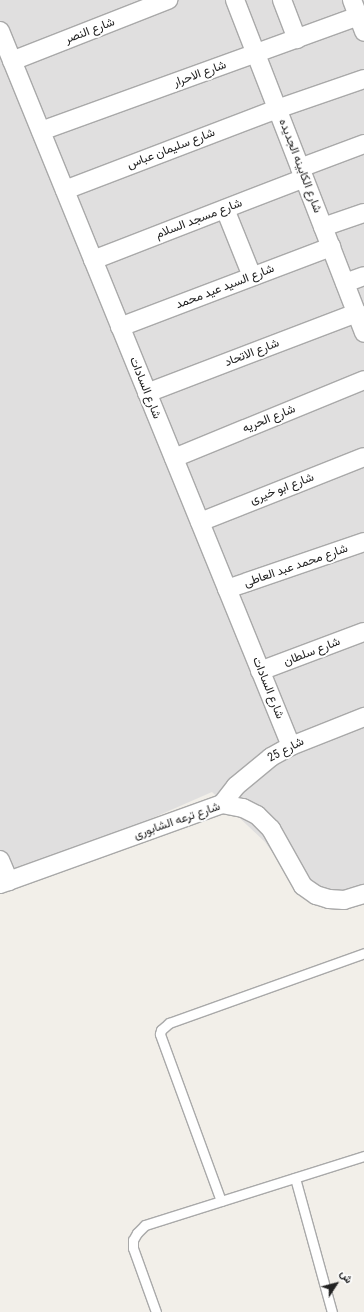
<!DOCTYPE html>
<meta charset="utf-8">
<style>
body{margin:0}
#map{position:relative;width:364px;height:1312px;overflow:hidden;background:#f2efe9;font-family:"Roboto Condensed",Vazirmatn,sans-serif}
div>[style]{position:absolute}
.residential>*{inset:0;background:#e0dfdf}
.roads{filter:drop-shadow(1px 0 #a9a9a9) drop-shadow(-1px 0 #a9a9a9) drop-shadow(0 1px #a9a9a9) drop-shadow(0 -1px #a9a9a9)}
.service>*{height:9px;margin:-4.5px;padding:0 4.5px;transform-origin:4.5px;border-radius:4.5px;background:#fff}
.minor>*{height:18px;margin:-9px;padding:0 9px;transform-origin:9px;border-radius:9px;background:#fff}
span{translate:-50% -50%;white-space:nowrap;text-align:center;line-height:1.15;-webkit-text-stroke:4px #fff;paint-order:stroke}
.street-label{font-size:12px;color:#222}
.north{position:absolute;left:316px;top:1264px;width:40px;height:40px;-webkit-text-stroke:3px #fff;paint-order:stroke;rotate:54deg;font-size:11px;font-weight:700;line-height:16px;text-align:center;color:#222}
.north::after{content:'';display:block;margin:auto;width:14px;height:18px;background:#222;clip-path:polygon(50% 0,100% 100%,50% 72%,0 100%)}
</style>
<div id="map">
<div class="residential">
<div style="clip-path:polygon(0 0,364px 0,364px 899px,358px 901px,290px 877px,265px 842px,212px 792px,68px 855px,0 880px)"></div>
</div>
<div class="roads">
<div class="service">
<div style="left:295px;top:1178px;width:139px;rotate:74.6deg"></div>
<div style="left:221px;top:1201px;width:178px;rotate:-110.1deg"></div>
<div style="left:160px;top:1034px;width:4px;rotate:-76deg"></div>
<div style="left:161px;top:1030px;width:11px;rotate:-41deg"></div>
<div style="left:169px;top:1023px;width:207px;rotate:-19.7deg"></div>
<div style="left:156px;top:1312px;width:68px;rotate:-109.8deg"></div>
<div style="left:133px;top:1248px;width:8px;rotate:-90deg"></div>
<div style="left:133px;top:1240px;width:8px;rotate:-60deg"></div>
<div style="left:137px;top:1233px;width:11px;rotate:-45deg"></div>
<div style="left:145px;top:1225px;width:230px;rotate:-17.5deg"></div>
</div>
<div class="minor">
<div style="left:235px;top:0;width:357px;rotate:68.8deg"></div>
<div style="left:282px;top:0;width:42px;rotate:69deg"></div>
<div style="left:352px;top:0;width:34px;rotate:69deg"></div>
<div style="left:0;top:31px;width:772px;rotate:67.85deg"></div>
<div style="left:12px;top:61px;width:168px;rotate:-21.4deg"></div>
<div style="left:41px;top:131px;width:337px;rotate:-19.9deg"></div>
<div style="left:300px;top:168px;width:68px;rotate:-20.6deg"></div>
<div style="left:65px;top:190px;width:227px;rotate:-20.9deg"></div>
<div style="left:277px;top:109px;width:92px;rotate:-19deg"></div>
<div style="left:225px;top:209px;width:72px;rotate:68.1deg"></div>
<div style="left:323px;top:227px;width:43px;rotate:-18.9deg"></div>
<div style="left:93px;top:260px;width:226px;rotate:-21.2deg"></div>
<div style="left:345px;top:283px;width:20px;rotate:-20deg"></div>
<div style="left:120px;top:327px;width:226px;rotate:-20.8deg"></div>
<div style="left:147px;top:393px;width:225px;rotate:-20.9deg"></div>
<div style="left:174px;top:458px;width:205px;rotate:-22.3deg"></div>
<div style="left:200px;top:522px;width:176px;rotate:-21.6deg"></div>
<div style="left:227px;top:589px;width:145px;rotate:-18.9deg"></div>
<div style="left:260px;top:671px;width:111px;rotate:-20.6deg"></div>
<div style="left:222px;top:804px;width:23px;rotate:-52deg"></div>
<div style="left:236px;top:786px;width:45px;rotate:-39.6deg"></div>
<div style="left:271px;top:757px;width:23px;rotate:-29deg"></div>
<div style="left:291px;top:746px;width:79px;rotate:-21.7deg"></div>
<div style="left:0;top:860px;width:23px;rotate:67deg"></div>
<div style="left:0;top:884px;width:236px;rotate:-19.8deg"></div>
<div style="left:222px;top:804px;width:21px;rotate:11deg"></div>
<div style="left:243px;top:808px;width:16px;rotate:27deg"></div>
<div style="left:257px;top:815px;width:20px;rotate:45deg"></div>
<div style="left:271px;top:829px;width:65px;rotate:60.7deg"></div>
<div style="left:303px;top:886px;width:16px;rotate:35deg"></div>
<div style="left:316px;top:895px;width:14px;rotate:17deg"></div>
<div style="left:329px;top:899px;width:15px;rotate:4deg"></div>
<div style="left:344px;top:900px;width:21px;rotate:-17deg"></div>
</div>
</div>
<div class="street-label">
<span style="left:90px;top:31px;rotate:-21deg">شارع النصر</span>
<span style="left:200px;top:74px;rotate:-20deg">شارع الاحرار</span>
<span style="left:171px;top:149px;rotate:-21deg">شارع سليمان عباس</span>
<span style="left:300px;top:166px;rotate:69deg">شارع الكابينه الجديده</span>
<span style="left:199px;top:219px;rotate:-21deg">شارع مسجد السلام</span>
<span style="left:225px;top:287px;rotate:-21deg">شارع السيد عيد محمد</span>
<span style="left:252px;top:353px;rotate:-21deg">شارع الاتحاد</span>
<span style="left:145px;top:388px;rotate:68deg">شارع السادات</span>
<span style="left:269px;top:419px;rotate:-22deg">شارع الحريه</span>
<span style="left:282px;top:489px;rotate:-21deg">شارع ابو خيرى</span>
<span style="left:296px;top:566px;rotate:-19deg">شارع محمد عبد العاطى</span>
<span style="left:312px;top:652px;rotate:-21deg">شارع سلطان</span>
<span style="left:268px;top:688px;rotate:68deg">شارع السادات</span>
<span style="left:286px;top:750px;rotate:-28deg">شارع 25</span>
<span style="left:177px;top:821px;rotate:-19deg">شارع ترعه الشابورى</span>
</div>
<div class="north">ش</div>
</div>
